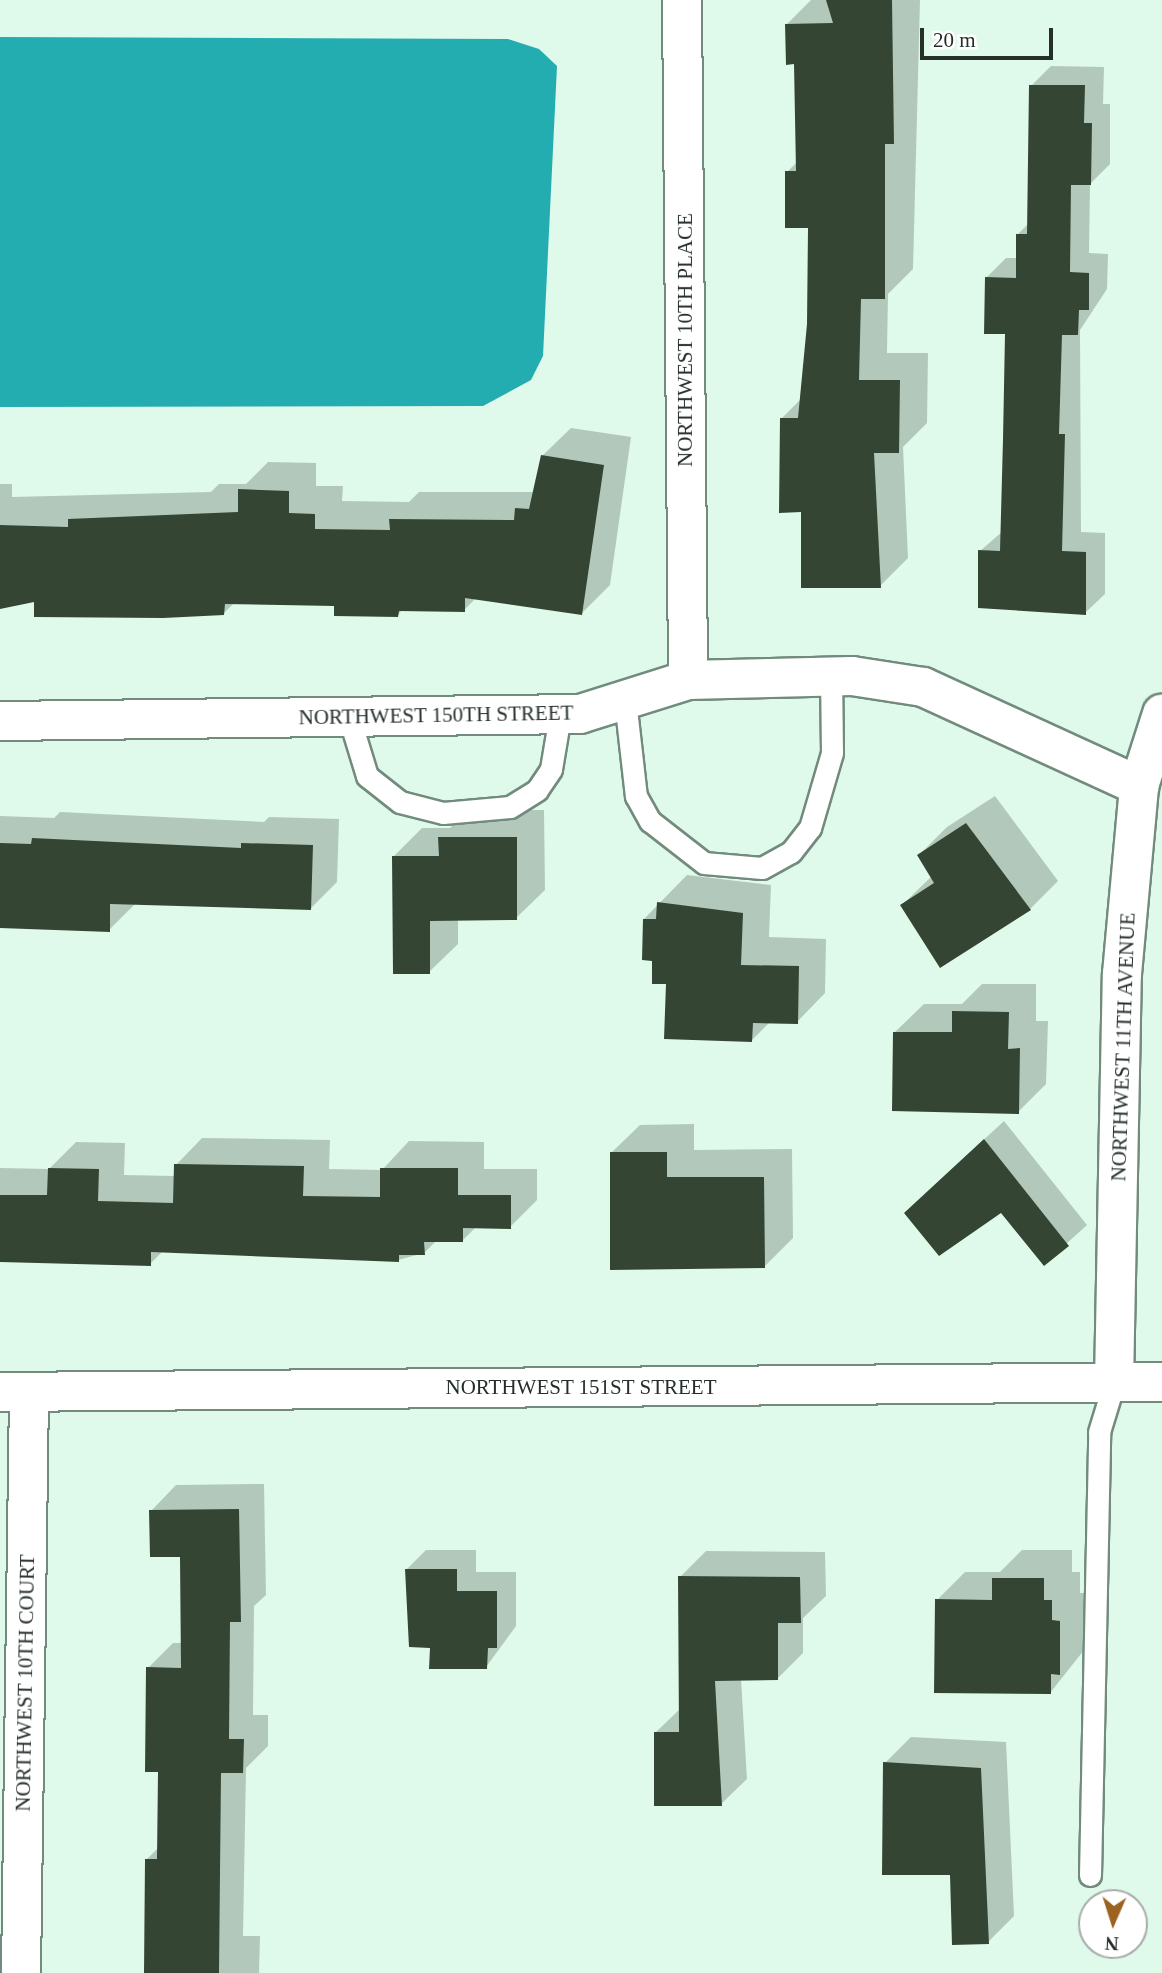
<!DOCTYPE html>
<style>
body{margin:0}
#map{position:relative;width:1162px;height:1973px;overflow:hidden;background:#dffaea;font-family:"Times New Roman",serif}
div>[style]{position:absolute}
.water>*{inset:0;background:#24adb0}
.shadow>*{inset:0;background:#0003}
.building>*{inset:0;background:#354533}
.roads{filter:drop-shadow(2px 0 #728b7d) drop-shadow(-2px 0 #728b7d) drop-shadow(0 2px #728b7d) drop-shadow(0 -2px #728b7d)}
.lane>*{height:21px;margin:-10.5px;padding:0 10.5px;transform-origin:10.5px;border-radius:10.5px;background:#fff}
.street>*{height:38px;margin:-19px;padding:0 19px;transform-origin:19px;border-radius:19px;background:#fff}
span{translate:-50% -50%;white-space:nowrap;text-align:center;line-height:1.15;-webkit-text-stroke:7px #fff;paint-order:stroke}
.street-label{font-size:21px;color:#242f29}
.north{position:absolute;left:1078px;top:1889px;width:70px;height:70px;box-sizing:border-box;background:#fff;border:2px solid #a7aca9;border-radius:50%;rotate:183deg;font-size:19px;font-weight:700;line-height:28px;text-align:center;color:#242f29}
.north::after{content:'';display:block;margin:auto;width:24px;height:32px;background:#9c6221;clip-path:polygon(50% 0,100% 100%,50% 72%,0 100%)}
.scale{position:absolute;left:920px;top:28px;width:133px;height:32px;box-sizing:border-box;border:4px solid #242f29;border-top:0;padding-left:9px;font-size:21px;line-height:24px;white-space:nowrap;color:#242f29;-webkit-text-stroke:5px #fff;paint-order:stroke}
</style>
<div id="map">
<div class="water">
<div style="clip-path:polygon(0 37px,508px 39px,539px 49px,557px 66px,543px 356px,531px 380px,483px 406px,0 407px)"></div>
</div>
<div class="shadow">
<div style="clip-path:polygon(811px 0,920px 0,913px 269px,888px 294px,887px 353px,928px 353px,927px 423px,903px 447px,908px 558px,880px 586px,802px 511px,781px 419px,801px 399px,809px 324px,810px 226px,787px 172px,797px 162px,796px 63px,787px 24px)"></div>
<div style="clip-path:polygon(1051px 66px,1104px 67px,1103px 104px,1110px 104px,1110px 164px,1090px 184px,1089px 253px,1108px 254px,1107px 289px,1080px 330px,1081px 532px,1105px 533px,1105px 594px,1085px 613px,980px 551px,1003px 531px,1007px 333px,986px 278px,1006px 258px,1018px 258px,1018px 234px,1029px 223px,1031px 86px)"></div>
<div style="clip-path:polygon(571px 428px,631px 437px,610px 585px,582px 613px,476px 598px,464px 610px,403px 609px,398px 615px,336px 604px,235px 602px,224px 613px,36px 600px,0 606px,0 484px,12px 484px,12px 497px,211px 492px,219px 484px,246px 484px,268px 462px,316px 463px,316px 486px,343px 486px,342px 501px,409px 502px,419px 492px,533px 492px,542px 456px)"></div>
<div style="clip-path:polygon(995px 796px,1058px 881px,1030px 909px,902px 905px,932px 876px,919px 855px,947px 827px)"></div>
<div style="clip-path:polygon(469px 810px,544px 810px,545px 890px,516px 918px,458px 919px,458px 944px,429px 972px,394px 856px,422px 828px,450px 828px)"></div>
<div style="clip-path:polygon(60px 812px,264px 822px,269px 817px,339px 819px,337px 882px,311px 908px,136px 903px,109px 930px,0 927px,0 816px,54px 818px)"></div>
<div style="clip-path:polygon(687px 875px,771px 885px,769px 937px,826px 939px,825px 993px,797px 1022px,771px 1021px,751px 1041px,668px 983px,654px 959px,644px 919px)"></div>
<div style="clip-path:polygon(982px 984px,1036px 984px,1036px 1021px,1048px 1021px,1046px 1084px,1018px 1112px,895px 1032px,924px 1004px,962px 1004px)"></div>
<div style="clip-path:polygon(1004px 1121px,1087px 1225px,1044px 1264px,1001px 1211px,926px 1193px)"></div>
<div style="clip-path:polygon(694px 1124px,694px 1150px,792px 1149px,793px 1238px,764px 1267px,611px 1153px,640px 1125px)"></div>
<div style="clip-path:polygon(202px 1138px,330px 1140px,329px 1169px,382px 1170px,409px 1141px,484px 1142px,484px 1169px,537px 1169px,537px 1200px,510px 1227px,476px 1227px,462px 1241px,436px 1241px,424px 1253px,398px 1260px,163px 1251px,150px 1264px,0 1257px,0 1168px,49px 1169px,76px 1142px,125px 1143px,124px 1175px,175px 1176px,176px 1165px)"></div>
<div style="clip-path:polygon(264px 1484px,266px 1595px,254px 1606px,253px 1715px,268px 1715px,268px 1746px,246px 1768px,243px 1936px,260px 1936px,259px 1973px,145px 1973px,146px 1860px,159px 1847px,159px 1770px,148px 1668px,173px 1643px,182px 1643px,181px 1555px,151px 1511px,176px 1485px)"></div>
<div style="clip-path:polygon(426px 1550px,476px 1550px,476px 1572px,516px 1572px,516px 1626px,486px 1667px,432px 1646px,407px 1569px)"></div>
<div style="clip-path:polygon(1022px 1550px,1072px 1550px,1072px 1572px,1080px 1572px,1080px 1593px,1088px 1593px,1088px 1645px,1050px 1693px,937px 1600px,965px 1572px,1000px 1572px)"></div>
<div style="clip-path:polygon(706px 1551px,825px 1552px,826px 1596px,803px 1618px,803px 1653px,778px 1678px,741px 1679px,747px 1779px,721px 1804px,655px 1733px,681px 1708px,680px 1577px)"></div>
<div style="clip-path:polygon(911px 1737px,1006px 1742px,1014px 1916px,988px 1942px,885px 1763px)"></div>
</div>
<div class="building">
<div style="clip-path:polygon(826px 0,892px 0,894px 144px,885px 144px,885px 299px,861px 299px,859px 380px,900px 380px,899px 453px,874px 453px,881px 588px,801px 588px,801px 512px,779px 513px,780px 418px,798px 418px,807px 324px,808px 228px,785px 228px,785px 171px,796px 171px,794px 64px,786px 65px,785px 24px,833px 23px)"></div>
<div style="clip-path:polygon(1029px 85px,1085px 85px,1084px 123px,1092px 123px,1091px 185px,1071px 185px,1070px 272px,1089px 273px,1089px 310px,1079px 310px,1078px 335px,1062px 335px,1059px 434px,1065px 434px,1062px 551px,1086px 552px,1086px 615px,978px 608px,978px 550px,1000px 551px,1003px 439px,1005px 334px,984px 334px,985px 277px,1016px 278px,1016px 234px,1027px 234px)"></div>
<div style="clip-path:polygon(541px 455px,604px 465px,582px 615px,465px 598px,465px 612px,399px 611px,398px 617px,334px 616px,334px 606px,225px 604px,224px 615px,163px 618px,34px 617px,34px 602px,0 609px,0 525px,68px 527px,68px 519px,238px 512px,238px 489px,289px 491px,289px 513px,315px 514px,315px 529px,390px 530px,389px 519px,514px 520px,515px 508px,529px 509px)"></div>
<div style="clip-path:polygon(966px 823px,1031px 910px,940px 968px,900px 905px,934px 883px,917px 855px)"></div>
<div style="clip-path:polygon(438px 837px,517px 837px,517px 920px,430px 921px,430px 974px,393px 974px,392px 856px,439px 856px)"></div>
<div style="clip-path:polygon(32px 838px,241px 848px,241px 843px,313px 845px,311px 910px,110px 904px,110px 932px,0 928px,0 843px,31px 844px)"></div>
<div style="clip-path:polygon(657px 902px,743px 913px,741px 965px,799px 966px,798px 1024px,753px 1023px,752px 1042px,664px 1039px,666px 984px,652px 984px,652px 961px,642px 960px,643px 919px,656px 919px)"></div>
<div style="clip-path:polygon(952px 1011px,1009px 1012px,1008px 1049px,1020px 1048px,1019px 1114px,892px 1111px,893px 1032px,952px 1032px)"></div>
<div style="clip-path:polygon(984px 1139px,1069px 1246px,1044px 1266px,1001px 1213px,939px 1256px,904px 1213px)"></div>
<div style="clip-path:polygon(610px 1152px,667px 1152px,667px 1177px,764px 1177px,765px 1268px,610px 1270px)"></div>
<div style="clip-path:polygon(174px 1164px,304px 1166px,303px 1196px,380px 1197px,380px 1168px,458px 1168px,458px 1195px,511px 1195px,511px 1229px,463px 1228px,463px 1242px,424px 1242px,425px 1255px,399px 1255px,399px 1262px,151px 1252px,151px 1266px,0 1262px,0 1195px,47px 1195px,48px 1168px,99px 1169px,98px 1201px,173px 1203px)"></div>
<div style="clip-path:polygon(239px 1509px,241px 1622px,230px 1622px,229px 1739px,244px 1739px,243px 1773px,221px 1773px,219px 1973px,144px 1973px,145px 1859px,157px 1859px,158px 1772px,145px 1772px,146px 1667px,181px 1668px,180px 1557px,150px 1557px,149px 1510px)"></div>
<div style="clip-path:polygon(405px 1569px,457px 1569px,457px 1591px,497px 1591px,497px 1648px,488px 1648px,487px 1669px,429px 1669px,430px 1648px,409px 1647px)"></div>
<div style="clip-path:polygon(678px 1576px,800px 1577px,801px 1623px,778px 1623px,778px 1680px,715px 1681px,722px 1806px,654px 1806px,654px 1732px,679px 1732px)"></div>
<div style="clip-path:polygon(992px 1578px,1044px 1578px,1044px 1600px,1052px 1600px,1052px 1620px,1060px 1621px,1060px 1675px,1051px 1674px,1051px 1694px,934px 1693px,935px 1599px,992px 1600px)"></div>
<div style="clip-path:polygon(883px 1762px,981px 1768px,989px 1944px,952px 1945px,950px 1875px,882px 1875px)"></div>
</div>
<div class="roads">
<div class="lane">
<div style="left:625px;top:700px;width:97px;rotate:83.5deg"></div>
<div style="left:636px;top:796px;width:29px;rotate:61deg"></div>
<div style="left:650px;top:821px;width:68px;rotate:37.9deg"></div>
<div style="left:704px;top:863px;width:58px;rotate:4.9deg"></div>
<div style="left:762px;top:868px;width:33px;rotate:-29deg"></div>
<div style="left:791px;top:852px;width:31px;rotate:-52deg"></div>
<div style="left:810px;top:828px;width:78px;rotate:-73.7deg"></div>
<div style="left:832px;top:753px;width:77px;rotate:-90.7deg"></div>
<div style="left:349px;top:717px;width:62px;rotate:73deg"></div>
<div style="left:367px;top:776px;width:42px;rotate:38.2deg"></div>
<div style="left:400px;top:802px;width:44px;rotate:14.3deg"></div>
<div style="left:443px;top:813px;width:67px;rotate:-5.1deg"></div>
<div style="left:510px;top:807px;width:32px;rotate:-32deg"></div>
<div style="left:537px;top:790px;width:25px;rotate:-56deg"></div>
<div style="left:551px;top:769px;width:55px;rotate:-80.5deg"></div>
<div style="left:1090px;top:1875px;width:443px;rotate:-88.8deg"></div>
<div style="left:1099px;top:1432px;width:51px;rotate:-73deg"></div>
</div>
<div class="street">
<div style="left:682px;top:0;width:680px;rotate:89.49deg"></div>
<div style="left:0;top:721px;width:580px;rotate:-0.69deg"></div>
<div style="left:580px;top:714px;width:113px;rotate:-17.5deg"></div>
<div style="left:688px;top:680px;width:164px;rotate:-1.4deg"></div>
<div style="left:852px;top:676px;width:72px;rotate:8.8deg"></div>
<div style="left:923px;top:687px;width:238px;rotate:24.6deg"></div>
<div style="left:1114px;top:1383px;width:409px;rotate:-88.9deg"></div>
<div style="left:1122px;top:974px;width:189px;rotate:-84.8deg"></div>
<div style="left:1139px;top:786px;width:76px;rotate:-72.3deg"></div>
<div style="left:0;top:1392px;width:1162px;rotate:-0.49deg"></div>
<div style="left:21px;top:1973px;width:581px;rotate:-89.21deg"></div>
</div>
</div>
<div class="street-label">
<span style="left:685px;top:340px;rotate:-90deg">NORTHWEST 10TH PLACE</span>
<span style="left:436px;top:715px;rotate:-1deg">NORTHWEST 150TH STREET</span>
<span style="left:1123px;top:1047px;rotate:-88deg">NORTHWEST 11TH AVENUE</span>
<span style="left:581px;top:1387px">NORTHWEST 151ST STREET</span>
<span style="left:25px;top:1683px;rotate:-89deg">NORTHWEST 10TH COURT</span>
</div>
<div class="north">N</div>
<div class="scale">20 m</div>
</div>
